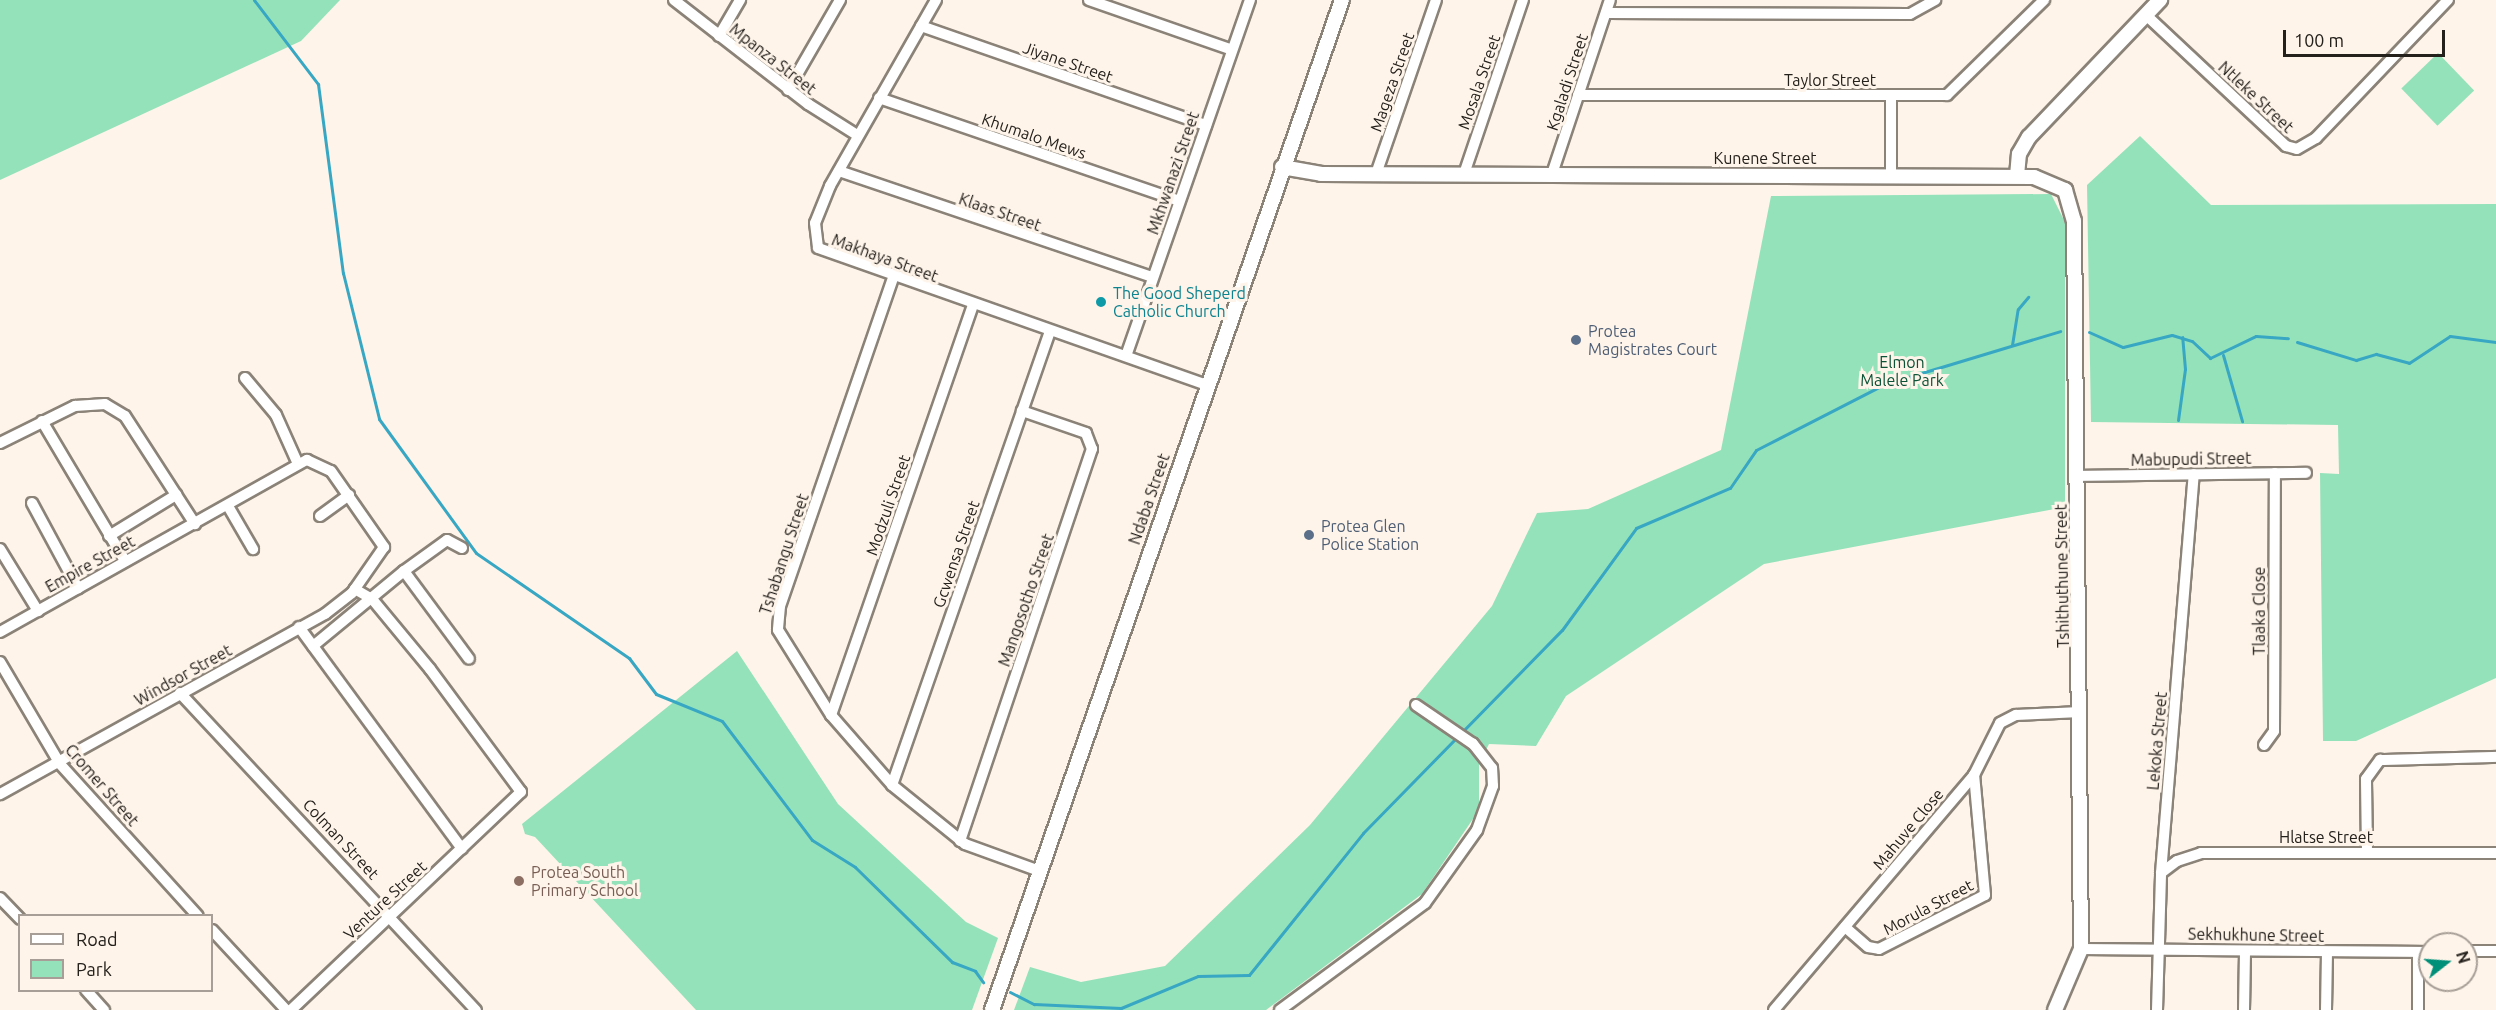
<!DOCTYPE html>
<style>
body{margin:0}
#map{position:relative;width:2496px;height:1010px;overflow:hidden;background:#fef4e9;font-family:Ubuntu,sans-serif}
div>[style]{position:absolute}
.green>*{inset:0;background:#94e2ba;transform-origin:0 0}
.stream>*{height:3px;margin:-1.5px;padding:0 1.5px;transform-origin:1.5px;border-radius:1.5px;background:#37a7c4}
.roads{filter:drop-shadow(2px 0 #8b8278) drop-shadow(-2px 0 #8b8278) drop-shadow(0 2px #8b8278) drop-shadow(0 -2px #8b8278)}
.minor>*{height:10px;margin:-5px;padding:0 5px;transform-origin:5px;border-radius:5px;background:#fff}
.tertiary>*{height:14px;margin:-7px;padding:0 7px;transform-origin:7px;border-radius:7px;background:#fff}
.dots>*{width:16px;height:16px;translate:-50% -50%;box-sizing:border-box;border:3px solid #fef4e9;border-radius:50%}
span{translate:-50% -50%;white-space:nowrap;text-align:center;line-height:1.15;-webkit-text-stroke:6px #fef4e9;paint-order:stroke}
.street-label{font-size:16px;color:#24201c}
.culture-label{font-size:16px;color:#0d838f}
.left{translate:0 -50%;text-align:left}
.service-label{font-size:16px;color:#4e5e75}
.park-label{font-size:16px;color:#0b5236}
.education-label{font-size:16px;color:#785e54}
.legend{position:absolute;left:18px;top:914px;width:195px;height:78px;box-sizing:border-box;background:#fef4e9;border:2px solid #a79f97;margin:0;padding:8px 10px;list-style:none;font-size:18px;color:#24201c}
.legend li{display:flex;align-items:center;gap:12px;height:30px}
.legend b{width:30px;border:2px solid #a79f97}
.north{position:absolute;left:2418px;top:932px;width:60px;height:60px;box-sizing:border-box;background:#fef4e9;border:2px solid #a79f97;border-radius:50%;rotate:73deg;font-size:16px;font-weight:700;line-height:24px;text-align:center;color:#24201c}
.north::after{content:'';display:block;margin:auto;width:21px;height:27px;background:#008f79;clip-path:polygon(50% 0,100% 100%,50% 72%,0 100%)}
.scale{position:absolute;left:2283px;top:30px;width:162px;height:27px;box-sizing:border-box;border:3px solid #24201c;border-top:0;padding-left:8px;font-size:18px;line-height:21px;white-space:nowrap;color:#24201c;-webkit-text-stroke:4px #fef4e9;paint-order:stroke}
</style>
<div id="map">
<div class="green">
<div style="clip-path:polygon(0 0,340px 0,301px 41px,0 180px)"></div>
<div style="left:2438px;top:53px;width:52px;height:51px;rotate:46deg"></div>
<div style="clip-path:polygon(2140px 136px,2211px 205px,2496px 204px,2496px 678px,2356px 741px,2323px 741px,2320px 473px,2339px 474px,2338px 425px,2091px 422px,2087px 185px)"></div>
<div style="clip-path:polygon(2051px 194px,2065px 222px,2065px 507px,1764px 564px,1566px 696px,1536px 746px,1489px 744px,1479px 764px,1479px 810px,1422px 894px,1266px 1010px,1014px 1010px,1030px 967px,1081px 982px,1165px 966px,1310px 825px,1492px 606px,1537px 513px,1588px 509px,1721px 450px,1771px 196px)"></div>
<div style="clip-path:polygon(737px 651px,838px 804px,966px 922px,998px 938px,972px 1010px,696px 1010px,535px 837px,525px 834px,522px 824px)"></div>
</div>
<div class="stream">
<div style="left:254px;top:0;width:106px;rotate:52.7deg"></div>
<div style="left:318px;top:84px;width:191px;rotate:82.5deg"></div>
<div style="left:343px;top:273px;width:150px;rotate:76.1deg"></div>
<div style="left:379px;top:419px;width:165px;rotate:54.1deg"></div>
<div style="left:476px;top:553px;width:186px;rotate:34.5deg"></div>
<div style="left:629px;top:658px;width:45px;rotate:53.1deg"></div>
<div style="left:656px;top:694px;width:71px;rotate:22.2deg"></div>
<div style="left:722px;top:721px;width:149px;rotate:52.9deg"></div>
<div style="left:812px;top:840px;width:51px;rotate:32.1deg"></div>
<div style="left:855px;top:867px;width:136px;rotate:44.4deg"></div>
<div style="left:952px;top:962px;width:25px;rotate:21deg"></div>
<div style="left:975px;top:971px;width:14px;rotate:54deg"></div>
<div style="left:2089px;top:332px;width:37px;rotate:24deg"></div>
<div style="left:2123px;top:347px;width:50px;rotate:-13.8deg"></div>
<div style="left:2172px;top:335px;width:21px;rotate:17deg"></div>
<div style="left:2192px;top:341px;width:25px;rotate:43deg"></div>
<div style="left:2210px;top:358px;width:51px;rotate:-25.6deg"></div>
<div style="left:2256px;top:336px;width:32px;rotate:4deg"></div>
<div style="left:2297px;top:342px;width:62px;rotate:17deg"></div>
<div style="left:2356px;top:360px;width:21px;rotate:-17deg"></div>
<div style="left:2376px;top:354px;width:34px;rotate:15deg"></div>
<div style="left:2409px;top:363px;width:49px;rotate:-33.4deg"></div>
<div style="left:2450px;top:336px;width:46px;rotate:7.4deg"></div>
<div style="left:2012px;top:345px;width:36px;rotate:-81deg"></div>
<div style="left:2018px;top:309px;width:16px;rotate:-50deg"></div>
<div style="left:2223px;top:355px;width:69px;rotate:73.9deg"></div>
<div style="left:2178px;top:420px;width:51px;rotate:-82.2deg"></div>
<div style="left:2185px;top:369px;width:32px;rotate:-95deg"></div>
<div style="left:1010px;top:992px;width:27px;rotate:27deg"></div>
<div style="left:1034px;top:1004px;width:87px;rotate:2.6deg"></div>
<div style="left:1121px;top:1008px;width:83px;rotate:-22.6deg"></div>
<div style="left:1198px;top:976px;width:51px;rotate:-1.1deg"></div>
<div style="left:1249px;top:975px;width:182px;rotate:-51.2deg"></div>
<div style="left:1363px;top:833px;width:284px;rotate:-45.6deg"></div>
<div style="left:1562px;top:630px;width:126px;rotate:-54deg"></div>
<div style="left:1636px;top:528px;width:102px;rotate:-23.1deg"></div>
<div style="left:1730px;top:488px;width:46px;rotate:-55.6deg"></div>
<div style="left:1756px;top:450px;width:145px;rotate:-27.1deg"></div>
<div style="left:1885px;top:384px;width:183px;rotate:-16.8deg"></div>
</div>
<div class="roads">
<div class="minor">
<div style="left:674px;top:0;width:170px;rotate:37.8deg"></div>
<div style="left:808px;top:104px;width:58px;rotate:32.3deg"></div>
<div style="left:936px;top:0;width:214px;rotate:119.7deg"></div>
<div style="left:830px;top:186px;width:40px;rotate:112deg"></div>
<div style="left:815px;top:223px;width:25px;rotate:83deg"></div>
<div style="left:818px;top:248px;width:411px;rotate:19.4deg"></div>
<div style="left:1089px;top:0;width:149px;rotate:19.2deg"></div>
<div style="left:1606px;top:13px;width:304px;rotate:0.2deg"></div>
<div style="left:1910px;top:14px;width:29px;rotate:-29deg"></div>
<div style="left:2146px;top:15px;width:192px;rotate:43.1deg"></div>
<div style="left:2286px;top:146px;width:11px;rotate:15deg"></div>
<div style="left:2297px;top:149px;width:22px;rotate:-30deg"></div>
<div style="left:2316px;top:138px;width:191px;rotate:-46.3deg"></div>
<div style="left:921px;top:26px;width:302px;rotate:19.2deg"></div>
<div style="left:719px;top:36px;width:42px;rotate:-59.7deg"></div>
<div style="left:788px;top:90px;width:104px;rotate:-60deg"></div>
<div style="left:1578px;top:95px;width:369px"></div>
<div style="left:1947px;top:95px;width:136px;rotate:-44.4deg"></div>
<div style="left:879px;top:98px;width:317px;rotate:18.9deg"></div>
<div style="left:839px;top:171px;width:331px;rotate:18.7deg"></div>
<div style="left:1376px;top:174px;width:184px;rotate:-71deg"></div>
<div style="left:1464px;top:174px;width:184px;rotate:-71.3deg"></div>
<div style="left:1552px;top:174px;width:183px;rotate:-71.6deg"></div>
<div style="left:1891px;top:175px;width:80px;rotate:-90deg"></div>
<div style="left:893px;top:278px;width:347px;rotate:109deg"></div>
<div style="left:780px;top:606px;width:24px;rotate:95deg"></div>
<div style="left:778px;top:630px;width:100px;rotate:58.1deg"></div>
<div style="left:831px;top:715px;width:93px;rotate:48.9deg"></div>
<div style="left:892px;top:785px;width:94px;rotate:38.9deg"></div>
<div style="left:965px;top:844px;width:77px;rotate:19.9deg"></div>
<div style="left:1126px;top:356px;width:377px;rotate:-70.8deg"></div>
<div style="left:245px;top:378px;width:48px;rotate:50deg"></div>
<div style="left:276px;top:415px;width:54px;rotate:65.8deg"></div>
<div style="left:42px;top:421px;width:163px;rotate:59.3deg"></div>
<div style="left:0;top:443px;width:84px;rotate:-26.3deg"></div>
<div style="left:75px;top:406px;width:30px;rotate:-4deg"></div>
<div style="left:105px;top:404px;width:23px;rotate:31deg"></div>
<div style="left:125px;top:416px;width:129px;rotate:57.1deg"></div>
<div style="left:2077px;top:476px;width:229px;rotate:-0.8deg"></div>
<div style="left:32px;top:503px;width:97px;rotate:61.6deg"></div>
<div style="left:228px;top:506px;width:50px;rotate:59.8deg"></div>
<div style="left:320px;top:516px;width:36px;rotate:-36deg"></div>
<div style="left:109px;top:536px;width:79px;rotate:-31.5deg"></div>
<div style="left:0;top:549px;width:73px;rotate:58.5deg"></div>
<div style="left:404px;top:571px;width:53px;rotate:-35.8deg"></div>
<div style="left:447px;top:540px;width:17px;rotate:28deg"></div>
<div style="left:299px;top:627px;width:275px;rotate:53.7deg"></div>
<div style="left:0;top:632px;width:352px;rotate:-29.3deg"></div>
<div style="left:307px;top:460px;width:26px;rotate:25deg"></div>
<div style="left:331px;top:471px;width:93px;rotate:55.1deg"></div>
<div style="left:384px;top:547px;width:56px;rotate:124.8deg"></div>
<div style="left:352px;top:593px;width:34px;rotate:142deg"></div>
<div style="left:325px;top:614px;width:372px;rotate:151deg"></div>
<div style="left:313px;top:646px;width:118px;rotate:-39.5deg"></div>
<div style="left:404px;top:571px;width:109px;rotate:53.5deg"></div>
<div style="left:0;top:662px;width:118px;rotate:59.5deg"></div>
<div style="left:60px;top:764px;width:205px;rotate:47.8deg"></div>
<div style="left:180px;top:693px;width:434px;rotate:47deg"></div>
<div style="left:831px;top:715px;width:434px;rotate:-70.9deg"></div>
<div style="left:2264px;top:745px;width:17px;rotate:-54deg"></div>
<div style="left:2274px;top:731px;width:258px;rotate:-89.8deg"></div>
<div style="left:892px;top:785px;width:480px;rotate:-70.8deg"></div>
<div style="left:960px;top:841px;width:414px;rotate:-71.4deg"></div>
<div style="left:1092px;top:449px;width:17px;rotate:-111deg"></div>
<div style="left:1086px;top:433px;width:68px;rotate:-161deg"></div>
<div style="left:2367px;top:852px;width:73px;rotate:-90.8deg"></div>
<div style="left:2366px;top:779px;width:24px;rotate:-54deg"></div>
<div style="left:2380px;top:760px;width:116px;rotate:-1.5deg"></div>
<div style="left:2161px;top:873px;width:20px;rotate:-37deg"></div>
<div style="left:2177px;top:861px;width:25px;rotate:-18deg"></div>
<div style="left:2201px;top:853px;width:295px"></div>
<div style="left:0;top:898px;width:29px;rotate:46deg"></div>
<div style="left:1845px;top:927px;width:30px;rotate:41deg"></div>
<div style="left:1868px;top:947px;width:11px;rotate:10deg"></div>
<div style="left:1879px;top:949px;width:119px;rotate:-27deg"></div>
<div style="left:1985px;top:895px;width:121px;rotate:-95.2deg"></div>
<div style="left:212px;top:930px;width:109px;rotate:47.2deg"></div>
<div style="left:2081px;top:949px;width:349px;rotate:0.5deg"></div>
<div style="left:2466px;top:951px;width:30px"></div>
<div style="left:86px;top:990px;width:27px;rotate:48deg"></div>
<div style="left:291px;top:1010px;width:317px;rotate:-43.5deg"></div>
<div style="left:521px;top:792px;width:153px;rotate:-126.5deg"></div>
<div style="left:430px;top:669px;width:91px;rotate:-129.6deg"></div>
<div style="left:372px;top:599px;width:20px;rotate:-150deg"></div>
<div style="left:1280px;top:1010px;width:180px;rotate:-36.4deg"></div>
<div style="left:1425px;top:903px;width:90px;rotate:-54.5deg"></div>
<div style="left:1477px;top:830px;width:47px;rotate:-70deg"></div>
<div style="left:1493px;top:786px;width:18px;rotate:-93deg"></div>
<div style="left:1492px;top:768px;width:31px;rotate:-128deg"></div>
<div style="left:1473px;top:744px;width:69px;rotate:-145.6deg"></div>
<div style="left:1774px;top:1010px;width:309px;rotate:-49.6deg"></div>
<div style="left:1974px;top:775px;width:58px;rotate:-63.4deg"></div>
<div style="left:2000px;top:723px;width:18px;rotate:-27deg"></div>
<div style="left:2016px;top:715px;width:64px;rotate:-2.7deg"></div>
<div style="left:2157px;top:1010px;width:137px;rotate:-88.3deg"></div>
<div style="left:2161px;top:873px;width:400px;rotate:-85.3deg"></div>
<div style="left:2244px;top:1010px;width:59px;rotate:-89deg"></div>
<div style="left:2326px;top:1010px;width:58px;rotate:-89deg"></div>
<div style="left:2418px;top:1010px;width:58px;rotate:-90deg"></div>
</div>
<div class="tertiary">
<div style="left:1282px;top:167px;width:40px;rotate:10deg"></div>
<div style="left:1321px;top:174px;width:713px;rotate:0.24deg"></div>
<div style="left:2034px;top:177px;width:34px;rotate:23deg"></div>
<div style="left:2065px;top:190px;width:32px;rotate:74deg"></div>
<div style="left:2074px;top:221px;width:728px;rotate:89.45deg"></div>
<div style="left:2081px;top:949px;width:66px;rotate:113.1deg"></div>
<div style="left:2017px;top:176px;width:22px;rotate:-85deg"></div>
<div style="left:2019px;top:154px;width:20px;rotate:-60deg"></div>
<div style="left:2029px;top:137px;width:190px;rotate:-46.3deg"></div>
<div style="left:992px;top:1010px;width:1069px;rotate:-70.89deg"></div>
</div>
</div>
<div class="dots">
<div style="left:1101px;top:302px;background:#0f9aa8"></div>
<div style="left:1576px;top:340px;background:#5c6f8a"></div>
<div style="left:1309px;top:535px;background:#5c6f8a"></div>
<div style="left:519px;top:881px;background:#8d6e63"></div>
</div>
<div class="street-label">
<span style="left:773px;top:59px;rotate:38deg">Mpanza Street</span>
<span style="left:1068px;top:62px;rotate:19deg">Jiyane Street</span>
<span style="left:1830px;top:80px">Taylor Street</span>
<span style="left:1392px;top:82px;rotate:-71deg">Mageza Street</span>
<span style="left:1479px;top:82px;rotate:-71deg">Mosala Street</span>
<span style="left:1567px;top:82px;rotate:-72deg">Kgaladi Street</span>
<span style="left:2256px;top:97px;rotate:43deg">Ntleke Street</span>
<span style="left:1034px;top:136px;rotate:19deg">Khumalo Mews</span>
<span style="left:1765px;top:158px">Kunene Street</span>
<span style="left:1173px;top:173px;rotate:-71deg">Mkhwanazi Street</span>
<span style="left:1000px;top:212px;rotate:19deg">Klaas Street</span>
<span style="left:885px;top:258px;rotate:20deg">Makhaya Street</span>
<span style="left:2191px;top:459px;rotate:-1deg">Mabupudi Street</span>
<span style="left:1149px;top:499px;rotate:-71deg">Ndaba Street</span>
<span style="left:888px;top:505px;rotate:-71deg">Modzuli Street</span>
<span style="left:784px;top:554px;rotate:-72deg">Tshabangu Street</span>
<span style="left:956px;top:554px;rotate:-71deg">Gcwensa Street</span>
<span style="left:90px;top:564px;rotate:-29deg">Empire Street</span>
<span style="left:2062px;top:576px;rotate:-91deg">Tshithuthune Street</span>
<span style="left:1026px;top:600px;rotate:-71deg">Mangosotho Street</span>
<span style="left:2259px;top:611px;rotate:-90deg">Tlaaka Close</span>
<span style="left:183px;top:675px;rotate:-29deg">Windsor Street</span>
<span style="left:2157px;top:741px;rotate:-85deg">Lekoka Street</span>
<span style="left:102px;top:785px;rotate:49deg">Cromer Street</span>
<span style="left:1908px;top:829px;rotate:-50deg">Mahuve Close</span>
<span style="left:2326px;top:837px">Hlatse Street</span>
<span style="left:341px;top:839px;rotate:47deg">Colman Street</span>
<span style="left:385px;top:900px;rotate:-43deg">Venture Street</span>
<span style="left:1928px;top:907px;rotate:-28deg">Morula Street</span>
<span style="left:2256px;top:935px;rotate:1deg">Sekhukhune Street</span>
</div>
<div class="culture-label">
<span class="left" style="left:1113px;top:302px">The Good Sheperd<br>Catholic Church</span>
</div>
<div class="service-label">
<span class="left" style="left:1588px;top:340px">Protea<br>Magistrates Court</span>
<span class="left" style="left:1321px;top:535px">Protea Glen<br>Police Station</span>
</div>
<div class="park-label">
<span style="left:1902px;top:371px">Elmon<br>Malele Park</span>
</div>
<div class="education-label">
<span class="left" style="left:531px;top:881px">Protea South<br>Primary School</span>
</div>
<ul class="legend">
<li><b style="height:8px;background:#fff"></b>Road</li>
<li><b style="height:16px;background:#94e2ba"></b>Park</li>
</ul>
<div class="north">N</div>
<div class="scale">100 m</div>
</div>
